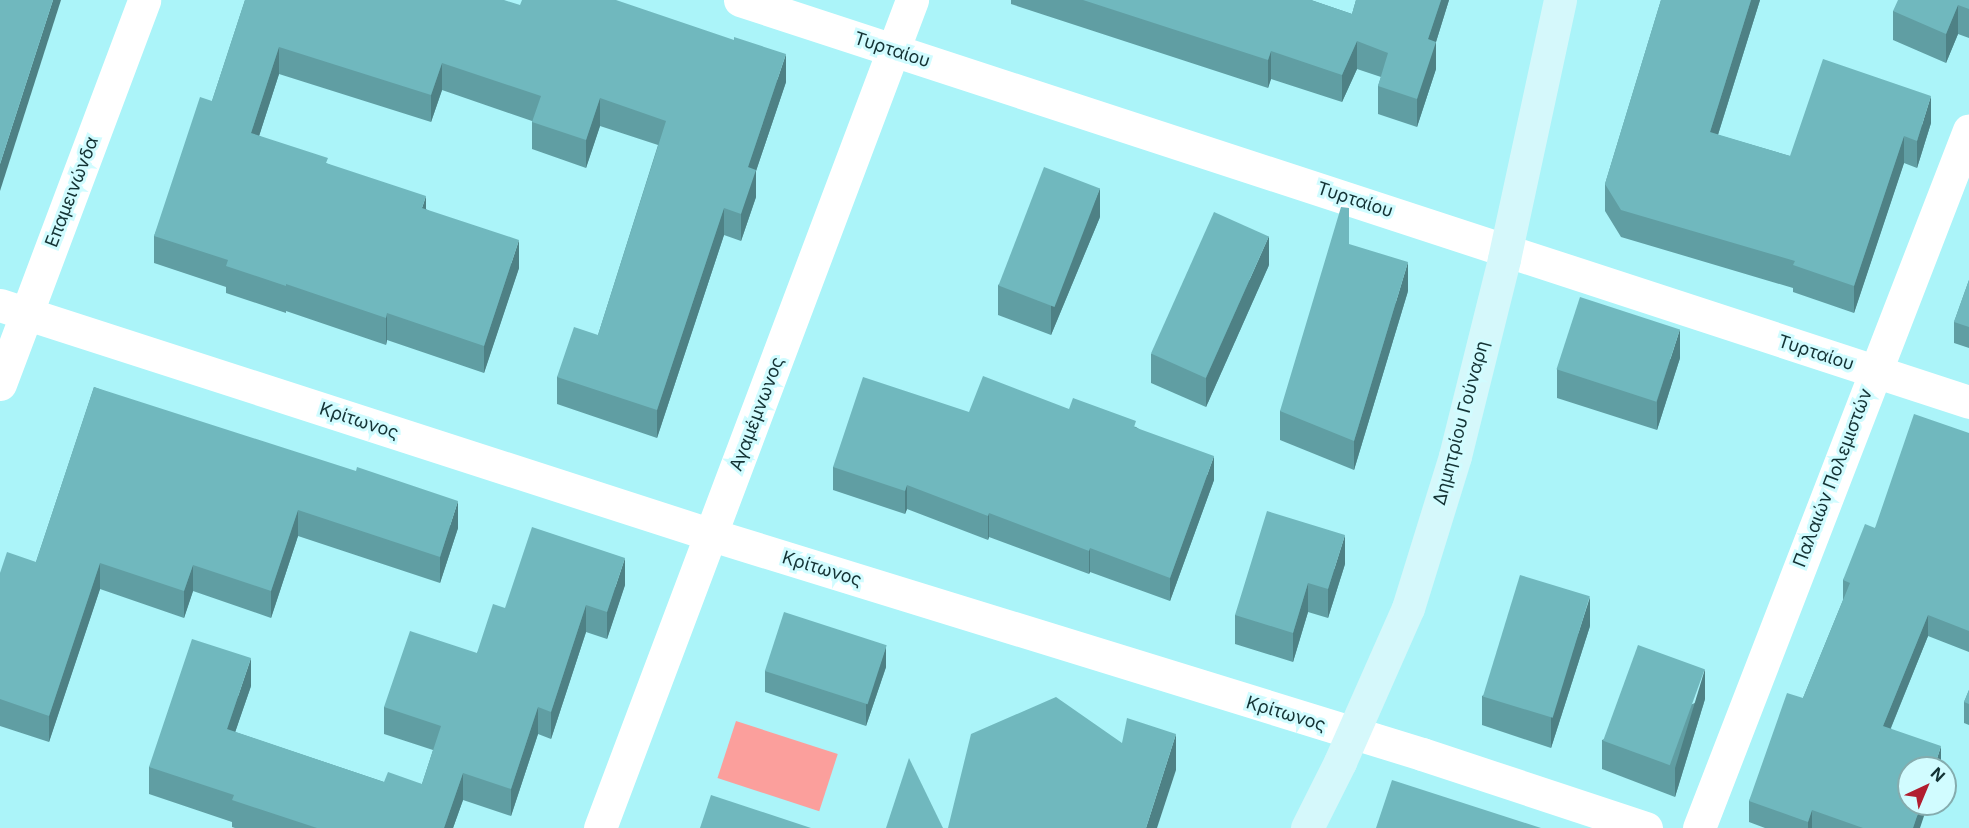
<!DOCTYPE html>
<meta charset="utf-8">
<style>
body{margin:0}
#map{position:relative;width:1969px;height:828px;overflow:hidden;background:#abf4f9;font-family:Inter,sans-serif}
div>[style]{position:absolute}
.green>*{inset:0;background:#fb9f9c;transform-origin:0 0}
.street>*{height:33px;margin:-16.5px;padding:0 16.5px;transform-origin:16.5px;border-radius:16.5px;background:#fff}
.secondary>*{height:33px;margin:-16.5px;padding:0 16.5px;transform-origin:16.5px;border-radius:16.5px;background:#d5f8fb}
.wall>*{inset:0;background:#609ea3}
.shaded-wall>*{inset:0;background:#4e8185}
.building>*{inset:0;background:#70b8be;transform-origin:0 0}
span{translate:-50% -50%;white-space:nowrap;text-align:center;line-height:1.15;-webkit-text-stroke:6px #d1fcff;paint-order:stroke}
.street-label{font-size:18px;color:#143335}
.north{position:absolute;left:1897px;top:756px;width:60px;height:60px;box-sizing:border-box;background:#d1fcff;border:2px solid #85acae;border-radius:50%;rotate:44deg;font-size:16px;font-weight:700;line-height:24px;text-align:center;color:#143335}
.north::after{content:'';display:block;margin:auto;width:21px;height:27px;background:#b11e2f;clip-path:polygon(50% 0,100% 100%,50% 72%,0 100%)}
</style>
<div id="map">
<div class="green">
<div style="left:736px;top:721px;width:107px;height:60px;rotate:18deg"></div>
</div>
<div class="street">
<div style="left:740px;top:0;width:1293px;rotate:18.11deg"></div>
<div style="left:0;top:305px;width:748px;rotate:17.9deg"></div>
<div style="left:712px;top:535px;width:743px;rotate:17.14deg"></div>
<div style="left:1422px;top:754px;width:236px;rotate:18.3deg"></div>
<div style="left:0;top:384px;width:410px;rotate:-69.4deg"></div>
<div style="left:600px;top:828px;width:885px;rotate:-69.35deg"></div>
<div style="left:1699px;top:828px;width:748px;rotate:-68.85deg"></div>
</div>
<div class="secondary">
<div style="left:1307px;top:828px;width:74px;rotate:-63.4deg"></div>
<div style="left:1340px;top:762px;width:168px;rotate:-66.2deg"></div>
<div style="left:1408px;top:608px;width:159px;rotate:-72.8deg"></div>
<div style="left:1455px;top:456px;width:203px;rotate:-76deg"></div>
<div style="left:1504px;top:259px;width:265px;rotate:-77.8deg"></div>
</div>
<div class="wall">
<div style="clip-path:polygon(245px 0,520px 5px,786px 82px,756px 171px,756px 197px,741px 241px,724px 235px,657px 438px,557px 404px,557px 377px,598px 335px,658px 145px,600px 126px,586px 168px,532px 149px,532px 121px,442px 90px,431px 122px,279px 74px,259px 136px,328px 164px,426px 209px,519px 268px,484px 373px,387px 340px,386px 345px,286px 311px,286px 313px,226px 293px,226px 287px,154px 263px,154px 236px,212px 101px)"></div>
<div style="clip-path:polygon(1011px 0,1311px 0,1352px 14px,1356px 0,1449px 0,1436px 42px,1436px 69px,1417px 127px,1378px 114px,1378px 86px,1381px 77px,1357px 69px,1342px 102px,1271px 79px,1268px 88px,1011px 4px)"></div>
<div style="clip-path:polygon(1661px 0,1760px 0,1718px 135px,1790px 156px,1931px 123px,1917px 168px,1904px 163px,1854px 313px,1793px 292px,1793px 288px,1621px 237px,1605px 211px,1605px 184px)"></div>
<div style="clip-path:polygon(1969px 0,1969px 38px,1958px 34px,1946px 63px,1893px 40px,1893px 11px)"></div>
<div style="clip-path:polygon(1100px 217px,1051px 335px,998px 315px,998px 285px)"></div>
<div style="clip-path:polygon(1269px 265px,1206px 407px,1151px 383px,1151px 354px)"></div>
<div style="clip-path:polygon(1969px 280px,1969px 348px,1954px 343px,1954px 322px)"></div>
<div style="clip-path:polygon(1408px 291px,1354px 470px,1280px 440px,1280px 411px)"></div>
<div style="clip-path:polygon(1680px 358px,1657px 430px,1557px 398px,1557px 369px)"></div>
<div style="clip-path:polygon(94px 387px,458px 528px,440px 583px,298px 536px,271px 618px,193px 591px,184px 618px,100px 589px,49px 742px,0 726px,0 573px,36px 562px)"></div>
<div style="clip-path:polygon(1069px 409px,1136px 427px,1214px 480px,1170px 601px,1090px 572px,1089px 574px,989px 537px,988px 540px,907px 509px,905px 514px,833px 490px,833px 467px,969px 412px)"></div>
<div style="clip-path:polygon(1969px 433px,1969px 652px,1928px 636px,1891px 728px,1920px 828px,1765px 828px,1749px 822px,1749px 801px,1803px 698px,1843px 600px,1843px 580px,1875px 528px)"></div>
<div style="clip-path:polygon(1345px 564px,1328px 618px,1308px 612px,1293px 662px,1235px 644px,1235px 615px)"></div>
<div style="clip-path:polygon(625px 585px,607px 639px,586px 632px,551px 739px,538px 734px,511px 816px,463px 800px,453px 828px,235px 828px,232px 827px,232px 822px,149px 794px,149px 767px,251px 686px,235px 732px,384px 782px,422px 784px,433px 750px,384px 734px,384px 707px,477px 653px,505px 608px)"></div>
<div style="clip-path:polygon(1590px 626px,1551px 748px,1482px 725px,1482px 696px)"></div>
<div style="clip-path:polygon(886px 667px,866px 726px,765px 692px,765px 671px)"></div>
<div style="clip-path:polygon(1969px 690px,1969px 725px,1964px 723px,1964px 702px)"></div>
<div style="clip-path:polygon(1705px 699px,1675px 797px,1602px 769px,1602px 740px)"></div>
</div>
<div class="shaded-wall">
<div style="clip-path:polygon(53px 0,61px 0,0 191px,0 164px)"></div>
<div style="clip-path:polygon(1441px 0,1449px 0,1431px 58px,1436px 42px,1436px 69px,1417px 127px,1417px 99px,1428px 39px)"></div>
<div style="clip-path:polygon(1751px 0,1760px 0,1710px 160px,1710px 132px)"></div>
<div style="clip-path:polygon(1958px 5px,1958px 34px,1946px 63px,1946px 34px)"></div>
<div style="clip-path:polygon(1357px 41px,1357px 69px,1342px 102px,1342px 75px)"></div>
<div style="clip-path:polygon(279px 47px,279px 74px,251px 161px,251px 133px)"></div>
<div style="clip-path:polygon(1271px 51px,1271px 79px,1268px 88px,1268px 60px)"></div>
<div style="clip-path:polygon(786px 54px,786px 82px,756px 171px,756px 197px,741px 241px,741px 214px,748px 167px)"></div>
<div style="clip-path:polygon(442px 63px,442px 90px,431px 122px,431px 95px)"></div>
<div style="clip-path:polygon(1931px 96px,1931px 123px,1917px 168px,1917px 141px)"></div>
<div style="clip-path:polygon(600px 98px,600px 126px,586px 168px,586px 140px)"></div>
<div style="clip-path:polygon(1904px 136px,1904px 163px,1854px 313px,1854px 286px)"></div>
<div style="clip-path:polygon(1100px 188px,1100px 217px,1051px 335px,1051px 306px)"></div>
<div style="clip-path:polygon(426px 196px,426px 224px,422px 208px)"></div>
<div style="clip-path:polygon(724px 208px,724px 235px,657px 438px,657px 410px)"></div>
<div style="clip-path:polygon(1269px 236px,1269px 265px,1206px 407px,1206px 378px)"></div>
<div style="clip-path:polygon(519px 240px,519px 268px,484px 373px,484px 346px)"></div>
<div style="clip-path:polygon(1408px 262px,1408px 291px,1354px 470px,1354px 441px)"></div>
<div style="clip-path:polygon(387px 313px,387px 340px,386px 345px,386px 318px)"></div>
<div style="clip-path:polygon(1680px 329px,1680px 358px,1657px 430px,1657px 401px)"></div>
<div style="clip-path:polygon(1214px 456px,1214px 480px,1170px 601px,1170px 578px)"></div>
<div style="clip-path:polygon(907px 485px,907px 509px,905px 514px,905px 491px)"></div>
<div style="clip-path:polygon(458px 501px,458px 528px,440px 583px,440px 557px)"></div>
<div style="clip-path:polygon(298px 510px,298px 536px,271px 618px,271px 591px)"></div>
<div style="clip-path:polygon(989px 513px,989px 537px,988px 540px,988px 516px)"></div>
<div style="clip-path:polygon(1345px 535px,1345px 564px,1328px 618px,1328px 589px)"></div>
<div style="clip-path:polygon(1090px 548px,1090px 572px,1089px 574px,1089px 551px)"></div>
<div style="clip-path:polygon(625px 558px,625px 585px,607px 639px,607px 612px)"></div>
<div style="clip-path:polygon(100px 563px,100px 589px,49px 742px,49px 716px)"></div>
<div style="clip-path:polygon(193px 565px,193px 591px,184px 618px,184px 591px)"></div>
<div style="clip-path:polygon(1308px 583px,1308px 612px,1293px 662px,1293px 633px)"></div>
<div style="clip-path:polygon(1590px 597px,1590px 626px,1551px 748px,1551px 718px)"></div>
<div style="clip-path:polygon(586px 605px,586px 632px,551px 739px,551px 712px)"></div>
<div style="clip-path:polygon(1928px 615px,1928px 636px,1883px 747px,1883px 726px)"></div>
<div style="clip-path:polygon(886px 646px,886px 667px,866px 726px,866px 705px)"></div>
<div style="clip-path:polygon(251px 658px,251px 686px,227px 756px,227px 729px)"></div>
<div style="clip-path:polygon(1705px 669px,1705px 699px,1675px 797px,1675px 768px)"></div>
<div style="clip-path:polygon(538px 707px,538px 734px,511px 816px,511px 789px)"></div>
<div style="clip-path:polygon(1176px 734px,1176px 770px,1157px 828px,1146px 828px)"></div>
<div style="clip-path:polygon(1941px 746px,1941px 767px,1934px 768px)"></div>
<div style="clip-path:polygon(463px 773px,463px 800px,453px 828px,444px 828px)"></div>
<div style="clip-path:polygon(1921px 804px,1928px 804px,1920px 828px,1913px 828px)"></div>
<div style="clip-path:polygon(1812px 810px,1812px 828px,1808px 828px,1808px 822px)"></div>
</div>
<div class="building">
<div style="clip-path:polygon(0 0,53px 0,0 164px)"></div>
<div style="clip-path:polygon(245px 0,504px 0,520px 5px,522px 0,616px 0,734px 40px,734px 37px,786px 54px,748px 167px,756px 170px,741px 214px,724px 208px,657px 410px,557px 377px,574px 327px,598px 335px,666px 121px,600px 98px,586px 140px,532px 122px,541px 96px,442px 63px,431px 95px,279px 47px,251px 133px,328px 158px,326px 163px,426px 196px,422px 208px,519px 240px,484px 346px,387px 313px,386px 318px,286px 284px,286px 286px,226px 266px,228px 260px,154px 236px,200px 97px,212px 101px)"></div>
<div style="clip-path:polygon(1083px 0,1311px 0,1352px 14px,1356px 0,1441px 0,1428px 39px,1436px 42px,1417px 99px,1378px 86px,1388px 53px,1357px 41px,1342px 75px,1271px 51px,1268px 60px)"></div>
<div style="clip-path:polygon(1661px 0,1751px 0,1710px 132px,1790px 156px,1823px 59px,1931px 96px,1917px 141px,1904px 136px,1854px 286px,1793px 265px,1795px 261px,1621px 210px,1605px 184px)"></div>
<div style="clip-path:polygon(1898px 0,1969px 0,1969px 9px,1958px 5px,1946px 34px,1893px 11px)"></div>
<div style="left:1044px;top:167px;width:60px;height:127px;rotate:21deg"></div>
<div style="clip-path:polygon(1341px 207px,1349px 208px,1349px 244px,1408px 262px,1354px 441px,1280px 411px)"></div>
<div style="left:1214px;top:212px;width:60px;height:155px;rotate:24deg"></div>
<div style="clip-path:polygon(1969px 280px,1969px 327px,1954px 322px)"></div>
<div style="left:1580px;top:297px;width:105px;height:76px;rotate:18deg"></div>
<div style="clip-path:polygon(983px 376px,1069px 409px,1073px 398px,1136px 421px,1134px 427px,1214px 456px,1170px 578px,1090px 548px,1089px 551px,989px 513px,988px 516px,907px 485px,905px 491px,833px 467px,863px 377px,969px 412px)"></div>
<div style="clip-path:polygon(94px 387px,356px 471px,357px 467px,458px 501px,440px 557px,298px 510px,271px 591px,193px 565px,184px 591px,100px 563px,49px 716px,0 699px,0 573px,7px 552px,36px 562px)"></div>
<div style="clip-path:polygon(1914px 414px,1969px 433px,1969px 631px,1928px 615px,1883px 726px,1941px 746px,1934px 768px,1909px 768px,1909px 804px,1921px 804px,1913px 828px,1863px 828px,1812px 810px,1808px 822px,1749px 801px,1787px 693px,1803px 698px,1850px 583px,1843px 580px,1865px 524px,1875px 528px)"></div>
<div style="clip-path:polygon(1267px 511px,1345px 535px,1328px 589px,1308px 583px,1293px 633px,1235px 615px)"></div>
<div style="clip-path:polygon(532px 527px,625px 558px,607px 612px,586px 605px,551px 712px,538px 707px,511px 789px,463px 773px,444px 828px,317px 828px,232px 800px,234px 795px,149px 767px,192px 639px,251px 658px,227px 729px,384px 782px,388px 772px,422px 784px,441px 726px,384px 707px,410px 631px,477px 653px,493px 604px,505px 608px)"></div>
<div style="left:1520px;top:575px;width:73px;height:127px;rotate:17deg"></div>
<div style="left:784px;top:612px;width:108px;height:62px;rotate:18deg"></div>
<div style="left:1638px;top:645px;width:71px;height:102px;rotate:20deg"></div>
<div style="clip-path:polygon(1969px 690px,1969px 704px,1964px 702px)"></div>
<div style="clip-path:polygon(1056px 697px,1122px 743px,1127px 718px,1176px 734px,1146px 828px,948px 828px,971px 734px)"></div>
<div style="clip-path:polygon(909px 758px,943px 828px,886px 828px)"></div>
<div style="clip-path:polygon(1392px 780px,1541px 828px,1376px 828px)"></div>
<div style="clip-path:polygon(711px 795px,811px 828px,700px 828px)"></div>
</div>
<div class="street-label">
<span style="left:892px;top:50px;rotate:18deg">Τυρταίου</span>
<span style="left:72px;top:192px;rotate:-69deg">Επαμεινώνδα</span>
<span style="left:1355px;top:200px;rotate:18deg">Τυρταίου</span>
<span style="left:1816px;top:353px;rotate:18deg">Τυρταίου</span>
<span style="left:757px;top:414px;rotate:-69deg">Αγαμέμνωνος</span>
<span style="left:359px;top:421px;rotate:18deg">Κρίτωνος</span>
<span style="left:1461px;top:423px;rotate:-75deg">Δημητρίου Γούναρη</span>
<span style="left:1833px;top:478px;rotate:-69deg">Παλαιών Πολεμιστών</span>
<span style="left:822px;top:569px;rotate:17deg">Κρίτωνος</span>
<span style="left:1286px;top:714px;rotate:17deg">Κρίτωνος</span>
</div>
<div class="north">N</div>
</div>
